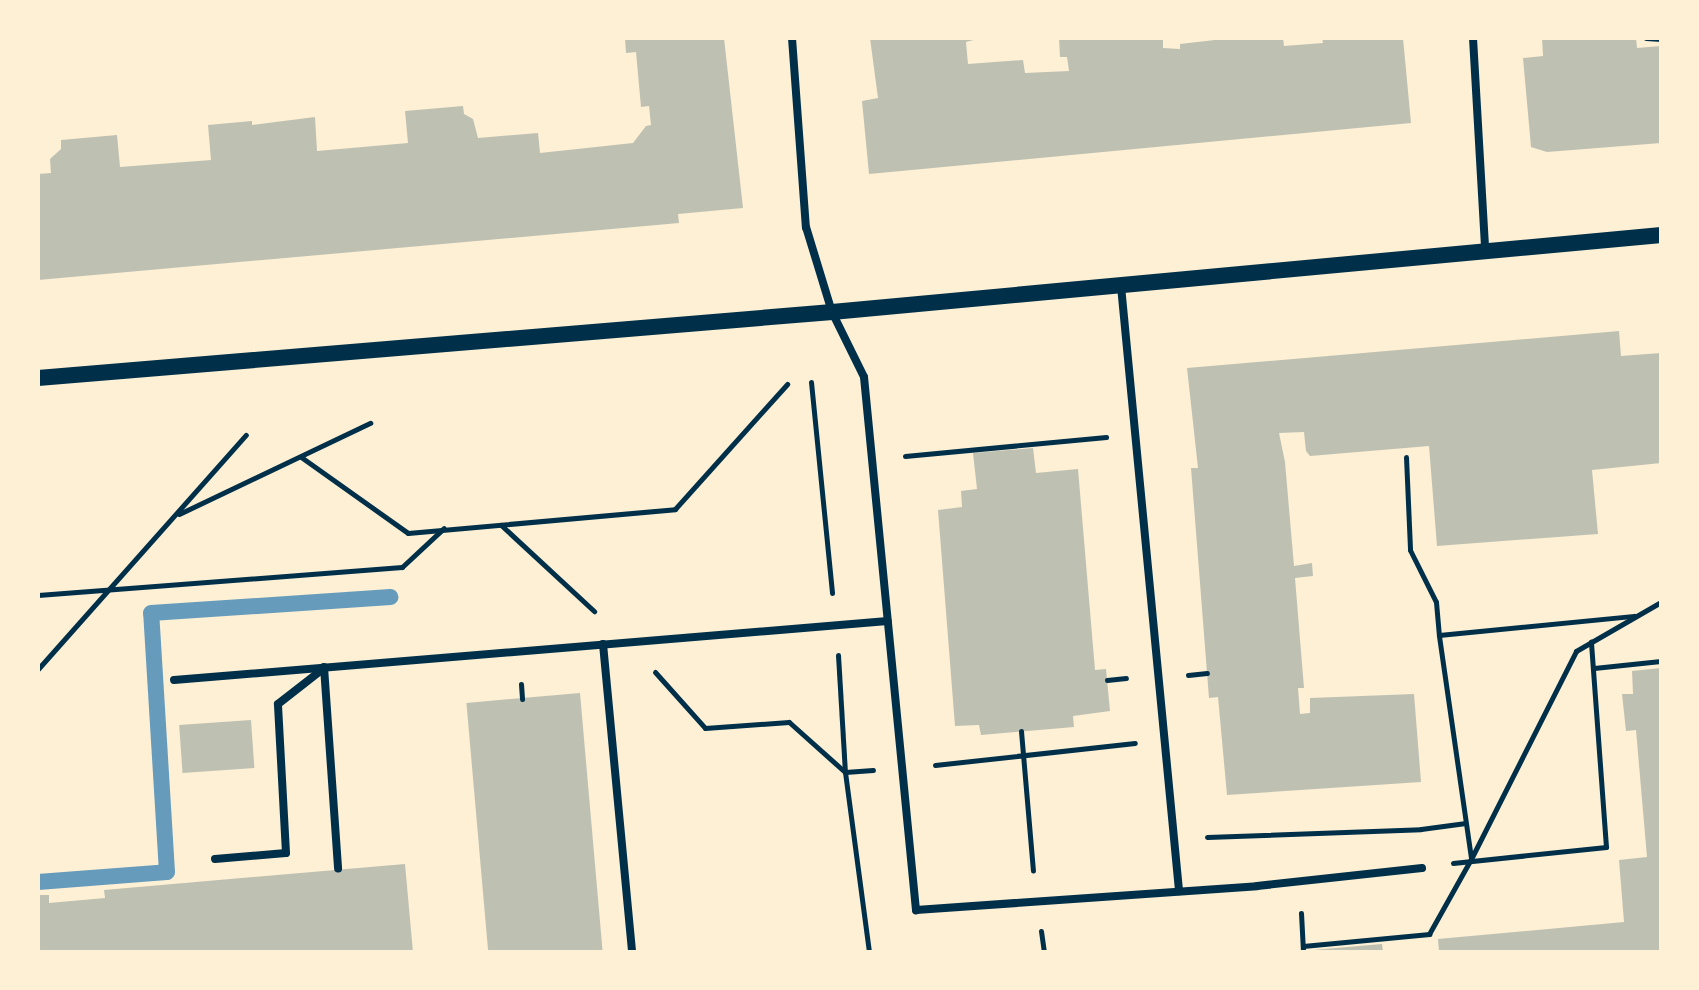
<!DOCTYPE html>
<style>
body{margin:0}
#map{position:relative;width:1699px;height:990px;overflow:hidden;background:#fdf0d5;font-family:"Work Sans",sans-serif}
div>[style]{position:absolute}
.stream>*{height:16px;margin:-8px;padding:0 8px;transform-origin:8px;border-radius:8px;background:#669bbc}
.building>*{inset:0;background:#bec0b2;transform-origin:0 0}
.path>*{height:5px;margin:-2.5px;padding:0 2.5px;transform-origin:2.5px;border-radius:2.5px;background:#003049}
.minor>*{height:8px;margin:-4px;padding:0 4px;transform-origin:4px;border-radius:4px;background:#003049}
.secondary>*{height:16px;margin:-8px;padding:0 8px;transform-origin:8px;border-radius:8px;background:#003049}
span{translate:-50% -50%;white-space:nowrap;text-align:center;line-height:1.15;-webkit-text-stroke:6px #fdf0d5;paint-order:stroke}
.frame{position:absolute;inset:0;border:40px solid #fdf0d5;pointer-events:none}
</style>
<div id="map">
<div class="stream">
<div style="left:38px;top:882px;width:129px;rotate:-4.4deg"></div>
<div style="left:167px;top:872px;width:259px;rotate:-93.5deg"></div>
<div style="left:151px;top:613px;width:240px;rotate:-3.8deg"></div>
</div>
<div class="building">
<div style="clip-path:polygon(625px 38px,724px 38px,743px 208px,678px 214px,679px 223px,38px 280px,38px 174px,51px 173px,50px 159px,61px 149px,61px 140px,117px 135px,120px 167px,211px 160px,208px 125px,252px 121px,252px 125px,315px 117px,317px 151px,408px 143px,405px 111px,463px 106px,464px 114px,473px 119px,478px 138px,538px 133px,540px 153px,633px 143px,646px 126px,651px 125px,649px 106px,641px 107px,636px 52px,626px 53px)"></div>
<div style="clip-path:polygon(870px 38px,981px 38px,966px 42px,968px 64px,1023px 60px,1025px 73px,1069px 71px,1067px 57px,1060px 57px,1059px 38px,1163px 38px,1163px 48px,1180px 49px,1180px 44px,1232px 38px,1283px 38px,1284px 46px,1323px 43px,1322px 38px,1403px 38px,1411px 123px,869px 174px,862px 101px,878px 98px)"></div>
<div style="clip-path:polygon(1542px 38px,1636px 38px,1637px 48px,1661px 46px,1661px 143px,1547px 152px,1531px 147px,1523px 58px,1543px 56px)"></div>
<div style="clip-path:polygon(1619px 331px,1621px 356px,1661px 353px,1661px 463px,1592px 470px,1598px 534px,1437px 546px,1429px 446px,1310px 456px,1306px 451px,1304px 432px,1279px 433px,1285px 462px,1294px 566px,1312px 563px,1313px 576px,1295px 578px,1304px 688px,1298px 688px,1300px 714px,1310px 713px,1310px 698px,1414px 694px,1421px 782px,1227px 795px,1218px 697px,1209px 698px,1191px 468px,1198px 468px,1187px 368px)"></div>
<div style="clip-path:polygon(1033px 448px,1036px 473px,1078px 469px,1095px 670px,1106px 669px,1110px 711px,1073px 716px,1074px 727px,981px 735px,979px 725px,955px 726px,938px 510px,962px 507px,961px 491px,977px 489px,973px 453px)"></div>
<div style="clip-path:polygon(1661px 668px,1661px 952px,1439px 952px,1438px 939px,1624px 922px,1619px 860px,1647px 857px,1636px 730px,1626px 731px,1622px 694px,1633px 694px,1632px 671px)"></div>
<div style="left:580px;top:693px;width:260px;height:114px;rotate:85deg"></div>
<div style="left:251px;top:720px;width:48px;height:72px;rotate:86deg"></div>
<div style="clip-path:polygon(405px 864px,413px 952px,38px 952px,38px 895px,49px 895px,49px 903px,105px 898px,104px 890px)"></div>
<div style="clip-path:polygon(1382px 944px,1383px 952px,1313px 952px,1313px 950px)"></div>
</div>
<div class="path">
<div style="left:1646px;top:38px;width:15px;rotate:4deg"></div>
<div style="left:811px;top:382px;width:212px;rotate:84.3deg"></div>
<div style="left:905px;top:456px;width:202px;rotate:-5.4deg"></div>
<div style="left:301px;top:457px;width:131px;rotate:35.4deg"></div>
<div style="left:408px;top:533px;width:268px;rotate:-5.1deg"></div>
<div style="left:675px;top:509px;width:168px;rotate:-48.1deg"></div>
<div style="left:1406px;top:457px;width:93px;rotate:87.5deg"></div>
<div style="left:1410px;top:550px;width:58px;rotate:63.4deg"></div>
<div style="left:1436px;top:602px;width:33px;rotate:85deg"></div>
<div style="left:179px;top:514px;width:212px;rotate:-25.5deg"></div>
<div style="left:501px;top:525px;width:127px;rotate:42.8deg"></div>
<div style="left:38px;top:595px;width:365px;rotate:-4.4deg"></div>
<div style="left:402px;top:567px;width:57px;rotate:-42.9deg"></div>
<div style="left:838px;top:655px;width:117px;rotate:86.6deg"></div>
<div style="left:845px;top:772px;width:182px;rotate:82.4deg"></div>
<div style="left:1594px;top:668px;width:67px;rotate:-6deg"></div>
<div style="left:38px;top:669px;width:313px;rotate:-48.4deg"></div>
<div style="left:655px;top:672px;width:75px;rotate:48.2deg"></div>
<div style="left:705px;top:728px;width:84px;rotate:-4.1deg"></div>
<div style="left:789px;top:722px;width:75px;rotate:41.8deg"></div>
<div style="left:845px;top:772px;width:28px;rotate:-4deg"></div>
<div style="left:1188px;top:675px;width:19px;rotate:-6deg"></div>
<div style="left:1107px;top:680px;width:19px;rotate:-6deg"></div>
<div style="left:521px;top:684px;width:15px;rotate:86deg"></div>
<div style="left:1021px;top:731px;width:140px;rotate:85.1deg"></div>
<div style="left:935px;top:765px;width:201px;rotate:-6.3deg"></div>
<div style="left:1207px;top:837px;width:214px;rotate:-2.1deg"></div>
<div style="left:1421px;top:829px;width:45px;rotate:-7.6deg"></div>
<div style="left:1471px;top:858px;width:225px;rotate:-98.2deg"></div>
<div style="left:1439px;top:635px;width:196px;rotate:-5.6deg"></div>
<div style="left:1453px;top:863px;width:154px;rotate:-6deg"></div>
<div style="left:1606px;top:847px;width:206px;rotate:-94.2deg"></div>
<div style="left:1301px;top:913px;width:39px;rotate:87deg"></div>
<div style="left:1041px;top:931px;width:21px;rotate:82deg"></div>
<div style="left:1303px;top:946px;width:127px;rotate:-5.4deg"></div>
<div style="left:1429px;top:934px;width:86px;rotate:-60.8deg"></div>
<div style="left:1471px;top:859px;width:233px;rotate:-63.2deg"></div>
<div style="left:1576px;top:651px;width:98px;rotate:-30deg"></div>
</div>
<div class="minor">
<div style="left:792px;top:38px;width:190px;rotate:85.8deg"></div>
<div style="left:806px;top:227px;width:89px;rotate:73deg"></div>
<div style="left:832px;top:312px;width:72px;rotate:63.8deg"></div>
<div style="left:864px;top:377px;width:536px;rotate:84.43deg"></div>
<div style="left:916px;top:910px;width:342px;rotate:-4deg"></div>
<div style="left:1257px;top:886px;width:166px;rotate:-6.2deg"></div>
<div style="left:1473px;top:38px;width:211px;rotate:86.7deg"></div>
<div style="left:1121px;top:286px;width:608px;rotate:84.52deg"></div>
<div style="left:603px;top:644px;width:309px;rotate:84.6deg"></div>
<div style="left:324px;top:667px;width:202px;rotate:86deg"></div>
<div style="left:174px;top:680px;width:716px;rotate:-4.72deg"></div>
<div style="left:215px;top:859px;width:71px;rotate:-4.8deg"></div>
<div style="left:286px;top:853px;width:149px;rotate:-93.1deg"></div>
<div style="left:278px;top:704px;width:58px;rotate:-38deg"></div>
</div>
<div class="secondary">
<div style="left:38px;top:378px;width:797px;rotate:-4.75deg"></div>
<div style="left:832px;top:312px;width:833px;rotate:-5.31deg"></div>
</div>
<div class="frame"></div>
</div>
